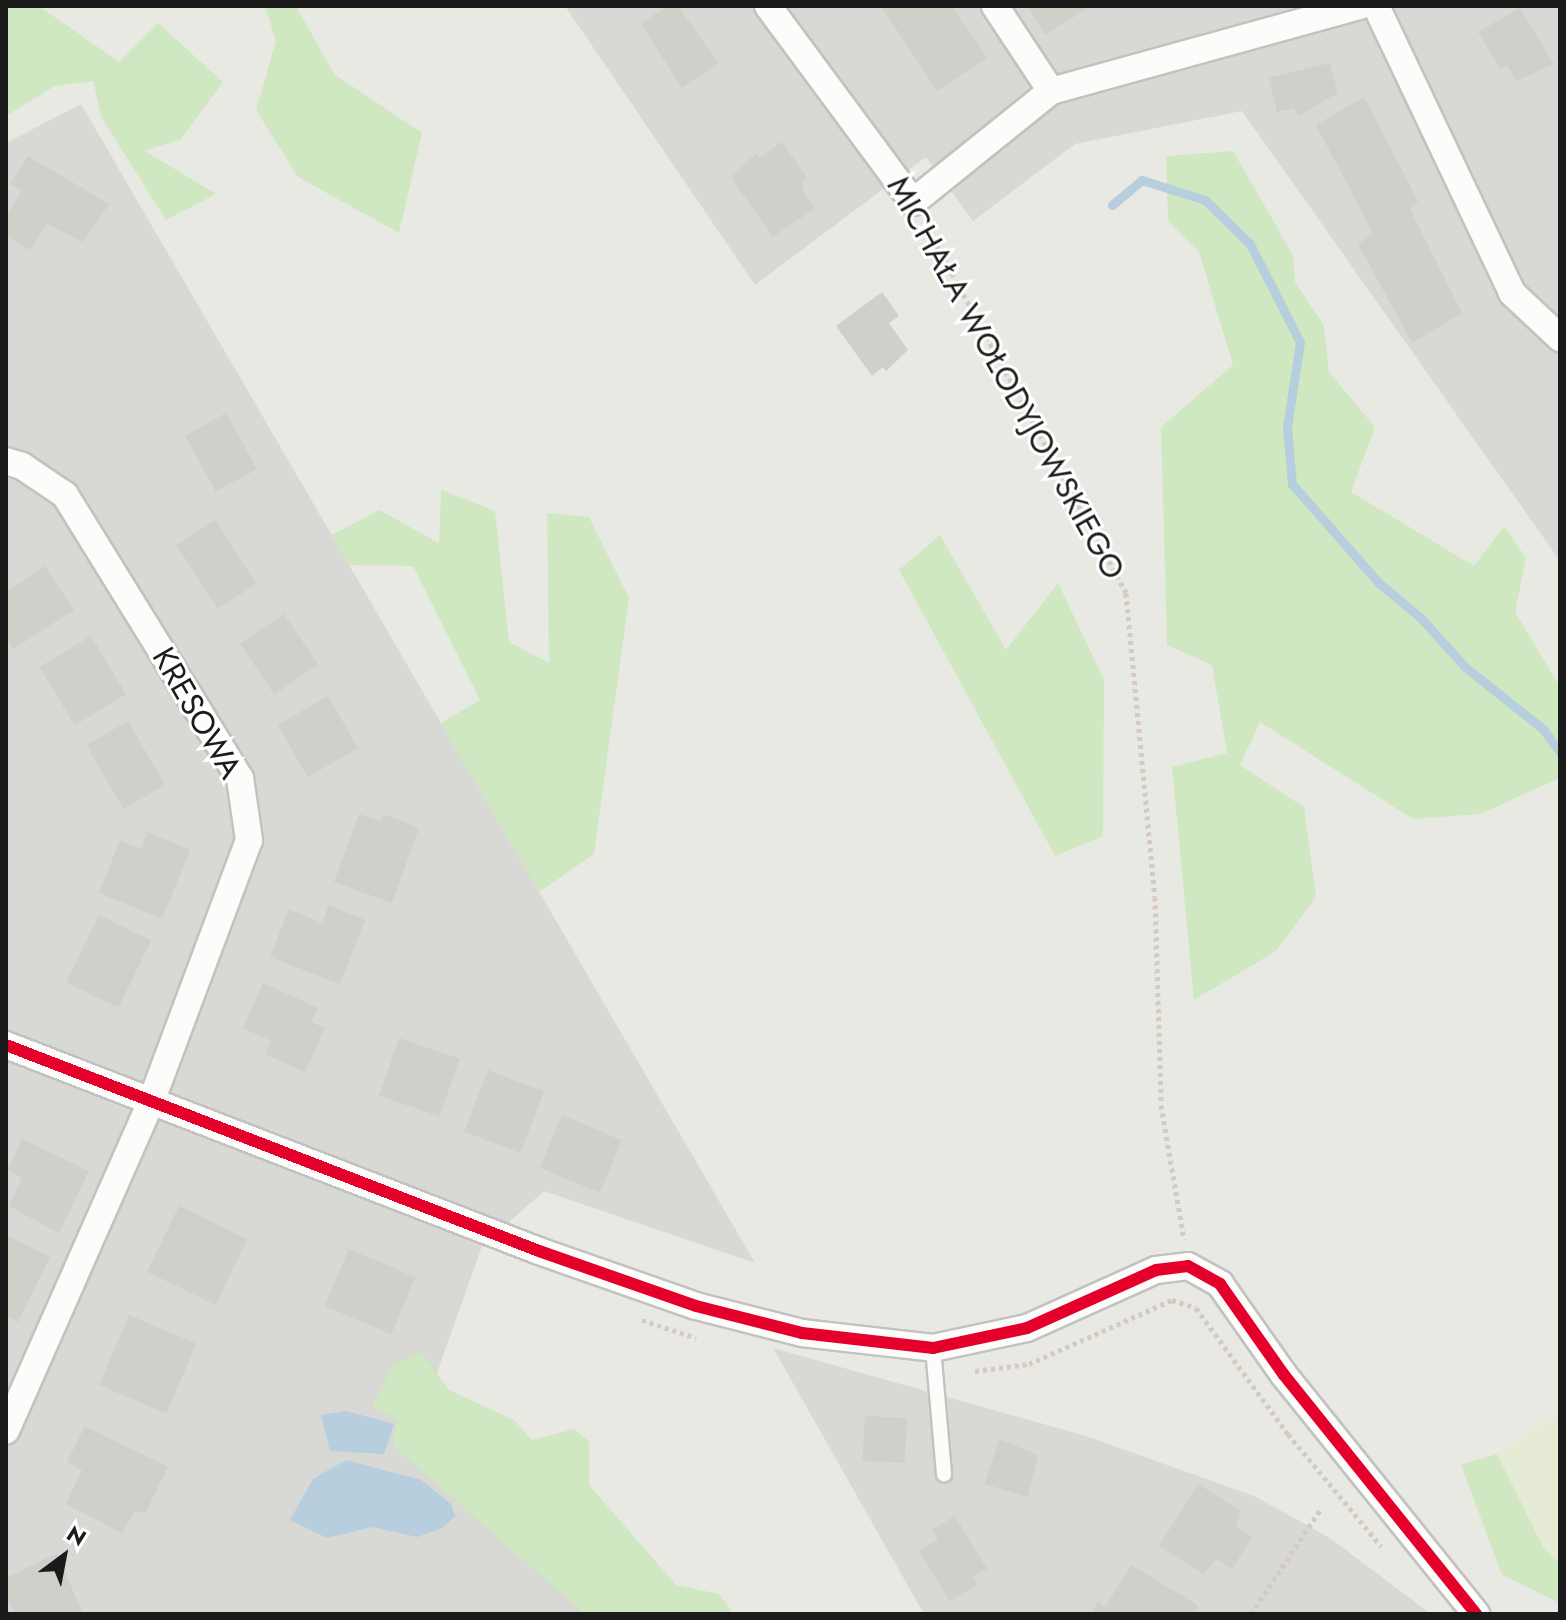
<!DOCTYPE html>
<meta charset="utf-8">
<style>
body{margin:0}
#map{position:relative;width:1566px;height:1620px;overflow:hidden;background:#e9e9e3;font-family:Jost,sans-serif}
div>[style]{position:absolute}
.residential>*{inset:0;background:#d8d8d4}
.farmland>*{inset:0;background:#e6ebd5}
.grass>*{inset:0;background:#cfe8c1}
.water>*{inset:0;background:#b6cedd}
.stream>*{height:9px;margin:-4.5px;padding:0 4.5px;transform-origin:4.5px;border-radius:4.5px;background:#b6cedd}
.building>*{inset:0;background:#d0cfca;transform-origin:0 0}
.path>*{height:5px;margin-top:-2.5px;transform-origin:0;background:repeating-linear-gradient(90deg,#d6c9c3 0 4px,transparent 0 8px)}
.roads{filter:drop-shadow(2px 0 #c2c2bf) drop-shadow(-2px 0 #c2c2bf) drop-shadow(0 2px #c2c2bf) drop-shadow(0 -2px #c2c2bf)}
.service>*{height:14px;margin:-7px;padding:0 7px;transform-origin:7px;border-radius:7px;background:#fcfcfb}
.minor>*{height:26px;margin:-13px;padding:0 13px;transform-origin:13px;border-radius:13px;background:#fcfcfb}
.bus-1>*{height:12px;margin:-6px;padding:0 6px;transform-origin:6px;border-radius:6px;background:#e4002b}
span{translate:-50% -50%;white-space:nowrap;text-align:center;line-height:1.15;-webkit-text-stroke:6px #fff;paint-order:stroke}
.street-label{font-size:32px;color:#1b1b1b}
.frame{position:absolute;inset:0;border:8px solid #1b1b1b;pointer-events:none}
.north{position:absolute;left:24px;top:1516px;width:80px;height:80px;-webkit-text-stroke:6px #fff;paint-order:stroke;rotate:32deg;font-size:22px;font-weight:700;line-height:32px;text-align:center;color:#1b1b1b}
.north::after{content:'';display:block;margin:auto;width:28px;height:36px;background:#1b1b1b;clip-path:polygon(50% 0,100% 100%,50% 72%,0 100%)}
</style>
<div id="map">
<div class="residential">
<div style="clip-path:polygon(565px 6px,1560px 6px,1560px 561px,1242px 111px,1075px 144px,973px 221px,926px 157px,755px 285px)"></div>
<div style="clip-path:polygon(81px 104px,755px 1263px,544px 1191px,482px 1246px,416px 1432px,632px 1614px,6px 1614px,6px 143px)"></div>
<div style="clip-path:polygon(773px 1348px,1086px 1436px,1254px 1496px,1330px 1538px,1431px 1614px,924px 1614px)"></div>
</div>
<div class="farmland">
<div style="clip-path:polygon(1560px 1411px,1560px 1564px,1544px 1549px,1497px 1454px)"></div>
</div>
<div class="grass">
<div style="clip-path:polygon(6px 6px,39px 6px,119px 62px,158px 23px,223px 82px,181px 139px,145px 151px,216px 194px,166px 220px,101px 117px,93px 81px,55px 86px,6px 116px)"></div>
<div style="clip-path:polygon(265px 6px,296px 6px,334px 74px,422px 133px,399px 233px,298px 177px,256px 110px,276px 41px)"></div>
<div style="clip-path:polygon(1233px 151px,1293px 255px,1295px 282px,1324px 326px,1329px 372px,1375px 427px,1351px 492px,1474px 566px,1504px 526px,1526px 558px,1515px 612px,1560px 687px,1560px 778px,1480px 814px,1413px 819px,1260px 722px,1240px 765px,1304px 807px,1316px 897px,1276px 951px,1194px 1000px,1172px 767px,1227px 753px,1212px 665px,1167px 645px,1161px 427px,1233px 365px,1199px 252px,1168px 221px,1166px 156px)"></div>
<div style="clip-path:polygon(441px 490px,495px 511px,509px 642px,549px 663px,547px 513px,589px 517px,629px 598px,594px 854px,539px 892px,441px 723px,480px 700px,413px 566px,349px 565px,332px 535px,379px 510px,439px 543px)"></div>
<div style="clip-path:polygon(940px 535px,1006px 650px,1058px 583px,1104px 680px,1103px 836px,1055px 856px,899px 570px)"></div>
<div style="clip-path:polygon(421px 1352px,449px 1390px,514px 1420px,532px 1440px,574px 1429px,589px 1441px,589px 1485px,676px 1585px,719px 1594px,734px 1614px,585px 1614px,393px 1446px,397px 1419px,373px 1407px,391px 1367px)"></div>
<div style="clip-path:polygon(1497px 1454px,1544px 1549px,1560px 1564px,1560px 1603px,1502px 1575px,1461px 1465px)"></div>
</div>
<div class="water">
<div style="clip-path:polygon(346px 1411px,394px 1424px,384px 1454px,330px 1451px,321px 1415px)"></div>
<div style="clip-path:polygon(346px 1460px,421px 1480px,451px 1504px,455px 1516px,442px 1528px,417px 1537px,372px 1527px,327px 1538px,290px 1520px,313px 1479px)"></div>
</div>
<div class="stream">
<div style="left:1112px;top:205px;width:39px;rotate:-40deg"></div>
<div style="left:1142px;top:180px;width:66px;rotate:17.6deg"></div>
<div style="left:1205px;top:200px;width:63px;rotate:44.4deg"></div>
<div style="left:1250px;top:244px;width:110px;rotate:63deg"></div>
<div style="left:1300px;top:342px;width:86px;rotate:98.7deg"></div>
<div style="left:1287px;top:427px;width:57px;rotate:85deg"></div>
<div style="left:1292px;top:484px;width:132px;rotate:48.7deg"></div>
<div style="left:1379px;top:583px;width:56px;rotate:39.9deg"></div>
<div style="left:1422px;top:619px;width:64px;rotate:48.1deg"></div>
<div style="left:1465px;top:667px;width:100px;rotate:38.5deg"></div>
<div style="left:1543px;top:729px;width:29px;rotate:54deg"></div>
</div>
<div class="building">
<div style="clip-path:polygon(667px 6px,678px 6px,719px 63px,682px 88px,641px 24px)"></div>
<div style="clip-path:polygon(881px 6px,952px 6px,987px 58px,937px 91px)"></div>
<div style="clip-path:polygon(1027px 6px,1091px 6px,1045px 35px)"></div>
<div style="clip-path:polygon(1520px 8px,1554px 64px,1516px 81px,1507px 65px,1500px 69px,1478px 32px)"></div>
<div style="clip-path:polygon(1330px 63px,1338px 93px,1298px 116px,1294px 108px,1277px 112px,1269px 78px)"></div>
<div style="clip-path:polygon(1364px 97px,1418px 201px,1410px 209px,1462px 313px,1412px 343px,1358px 244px,1373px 233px,1316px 125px)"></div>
<div style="clip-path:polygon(782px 142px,807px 178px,802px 182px,804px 193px,815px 208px,773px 237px,731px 178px,756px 153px,759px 158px)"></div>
<div style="clip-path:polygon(28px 156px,109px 204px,83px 242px,47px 224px,30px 250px,6px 236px,6px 217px,22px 191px,10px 184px)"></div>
<div style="clip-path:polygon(882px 292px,899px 316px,889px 323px,908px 350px,886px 371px,883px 367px,872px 376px,836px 326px)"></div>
<div style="left:226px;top:413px;width:64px;height:47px;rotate:61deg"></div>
<div style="left:215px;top:520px;width:76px;height:46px;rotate:57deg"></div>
<div style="clip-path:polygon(45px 566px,74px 610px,13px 649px,6px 637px,6px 592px)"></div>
<div style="left:284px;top:614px;width:61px;height:53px;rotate:56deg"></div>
<div style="left:91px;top:636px;width:68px;height:60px;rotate:59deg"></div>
<div style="left:328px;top:696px;width:60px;height:58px;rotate:60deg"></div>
<div style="left:128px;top:721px;width:74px;height:48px;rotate:60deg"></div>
<div style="clip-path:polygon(359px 814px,380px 821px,383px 814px,419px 828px,392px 903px,334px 882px)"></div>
<div style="clip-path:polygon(147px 832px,190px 850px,162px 919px,99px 893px,120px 840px,141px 849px)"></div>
<div style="clip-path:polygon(329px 905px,365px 920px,340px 984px,270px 957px,289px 909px,322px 923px)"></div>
<div style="left:99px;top:915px;width:58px;height:75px;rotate:26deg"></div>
<div style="clip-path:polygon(263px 983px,318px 1008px,311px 1022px,325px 1028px,305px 1072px,265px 1054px,271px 1041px,243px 1028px)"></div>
<div style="left:399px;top:1038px;width:64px;height:61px;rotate:19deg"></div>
<div style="left:488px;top:1070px;width:60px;height:66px;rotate:21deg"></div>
<div style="left:562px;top:1115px;width:65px;height:57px;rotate:23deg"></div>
<div style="clip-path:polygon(22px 1139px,89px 1171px,59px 1233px,9px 1206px,22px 1178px,8px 1170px)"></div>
<div style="left:179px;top:1206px;width:76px;height:73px;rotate:26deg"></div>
<div style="clip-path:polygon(6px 1235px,50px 1257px,18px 1322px,6px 1315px)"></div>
<div style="left:349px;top:1249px;width:72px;height:62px;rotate:23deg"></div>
<div style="left:129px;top:1315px;width:73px;height:76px;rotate:23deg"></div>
<div style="left:907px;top:1418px;width:45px;height:42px;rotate:93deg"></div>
<div style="clip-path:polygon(85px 1426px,168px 1467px,145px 1514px,135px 1510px,122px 1533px,66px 1504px,82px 1470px,67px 1462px)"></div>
<div style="clip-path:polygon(999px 1439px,1038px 1455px,1028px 1497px,985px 1484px)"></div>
<div style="clip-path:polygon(1198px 1484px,1240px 1510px,1236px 1527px,1252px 1537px,1232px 1569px,1216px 1559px,1203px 1574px,1159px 1546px)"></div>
<div style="clip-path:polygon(955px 1516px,987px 1569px,973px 1577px,978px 1584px,950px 1601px,919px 1551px,938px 1539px,932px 1530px)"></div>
<div style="clip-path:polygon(57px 1553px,83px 1614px,15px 1614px,6px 1596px,6px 1578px)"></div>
<div style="clip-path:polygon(1131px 1565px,1199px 1606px,1194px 1614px,1091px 1614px,1098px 1602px,1105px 1607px)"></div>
</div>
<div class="path">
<div style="left:925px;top:224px;width:420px;rotate:61.4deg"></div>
<div style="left:1126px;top:593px;width:305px;rotate:84.6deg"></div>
<div style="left:1155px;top:897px;width:208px;rotate:88.3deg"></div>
<div style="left:1161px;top:1105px;width:136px;rotate:80.3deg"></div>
<div style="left:642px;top:1320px;width:57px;rotate:18.4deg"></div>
<div style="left:975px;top:1371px;width:54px;rotate:-7.4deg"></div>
<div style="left:1029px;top:1364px;width:157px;rotate:-24.1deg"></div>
<div style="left:1172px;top:1300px;width:25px;rotate:18deg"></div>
<div style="left:1196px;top:1308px;width:156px;rotate:53.9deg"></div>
<div style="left:1288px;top:1434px;width:146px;rotate:50.3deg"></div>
<div style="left:1251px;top:1614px;width:128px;rotate:-56.4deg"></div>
</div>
<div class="roads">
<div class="service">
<div style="left:933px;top:1348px;width:127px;rotate:85deg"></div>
</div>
<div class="minor">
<div style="left:768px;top:6px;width:244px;rotate:53.5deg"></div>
<div style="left:913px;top:202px;width:177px;rotate:-38.8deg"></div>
<div style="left:1051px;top:91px;width:320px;rotate:-15.4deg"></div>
<div style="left:995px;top:6px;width:102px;rotate:56.6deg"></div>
<div style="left:1376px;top:6px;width:318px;rotate:64.6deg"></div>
<div style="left:1512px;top:293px;width:66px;rotate:43.2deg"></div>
<div style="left:6px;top:461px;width:17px;rotate:17deg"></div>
<div style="left:22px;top:466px;width:52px;rotate:34deg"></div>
<div style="left:65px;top:495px;width:333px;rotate:58.3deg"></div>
<div style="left:240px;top:778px;width:63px;rotate:81.7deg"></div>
<div style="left:249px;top:840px;width:280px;rotate:110.5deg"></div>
<div style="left:151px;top:1102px;width:359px;rotate:113.8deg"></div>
<div style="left:6px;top:1045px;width:571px;rotate:21.13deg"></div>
<div style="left:539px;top:1251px;width:166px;rotate:19.3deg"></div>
<div style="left:696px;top:1306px;width:109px;rotate:14.3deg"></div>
<div style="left:802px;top:1333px;width:132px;rotate:6.5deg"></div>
<div style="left:933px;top:1348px;width:96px;rotate:-12deg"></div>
<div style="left:1027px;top:1328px;width:141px;rotate:-24.2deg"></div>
<div style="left:1156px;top:1270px;width:32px;rotate:-7deg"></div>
<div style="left:1188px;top:1266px;width:37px;rotate:29deg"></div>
<div style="left:1220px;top:1284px;width:111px;rotate:54.9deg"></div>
<div style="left:1284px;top:1375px;width:307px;rotate:51.2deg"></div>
</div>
</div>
<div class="bus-1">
<div style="left:6px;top:1045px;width:571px;rotate:21.13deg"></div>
<div style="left:539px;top:1251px;width:166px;rotate:19.3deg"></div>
<div style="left:696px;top:1306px;width:109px;rotate:14.3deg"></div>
<div style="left:802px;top:1333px;width:132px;rotate:6.5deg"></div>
<div style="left:933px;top:1348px;width:96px;rotate:-12deg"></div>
<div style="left:1027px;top:1328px;width:141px;rotate:-24.2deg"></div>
<div style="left:1156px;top:1270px;width:32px;rotate:-7deg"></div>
<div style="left:1188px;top:1266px;width:37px;rotate:29deg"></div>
<div style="left:1220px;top:1284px;width:111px;rotate:54.9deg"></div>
<div style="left:1284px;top:1375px;width:307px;rotate:51.2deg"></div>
</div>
<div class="street-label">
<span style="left:1006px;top:378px;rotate:61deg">MICHAŁA WOŁODYJOWSKIEGO</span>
<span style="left:197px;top:713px;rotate:60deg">KRESOWA</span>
</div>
<div class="frame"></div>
<div class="north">N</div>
</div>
